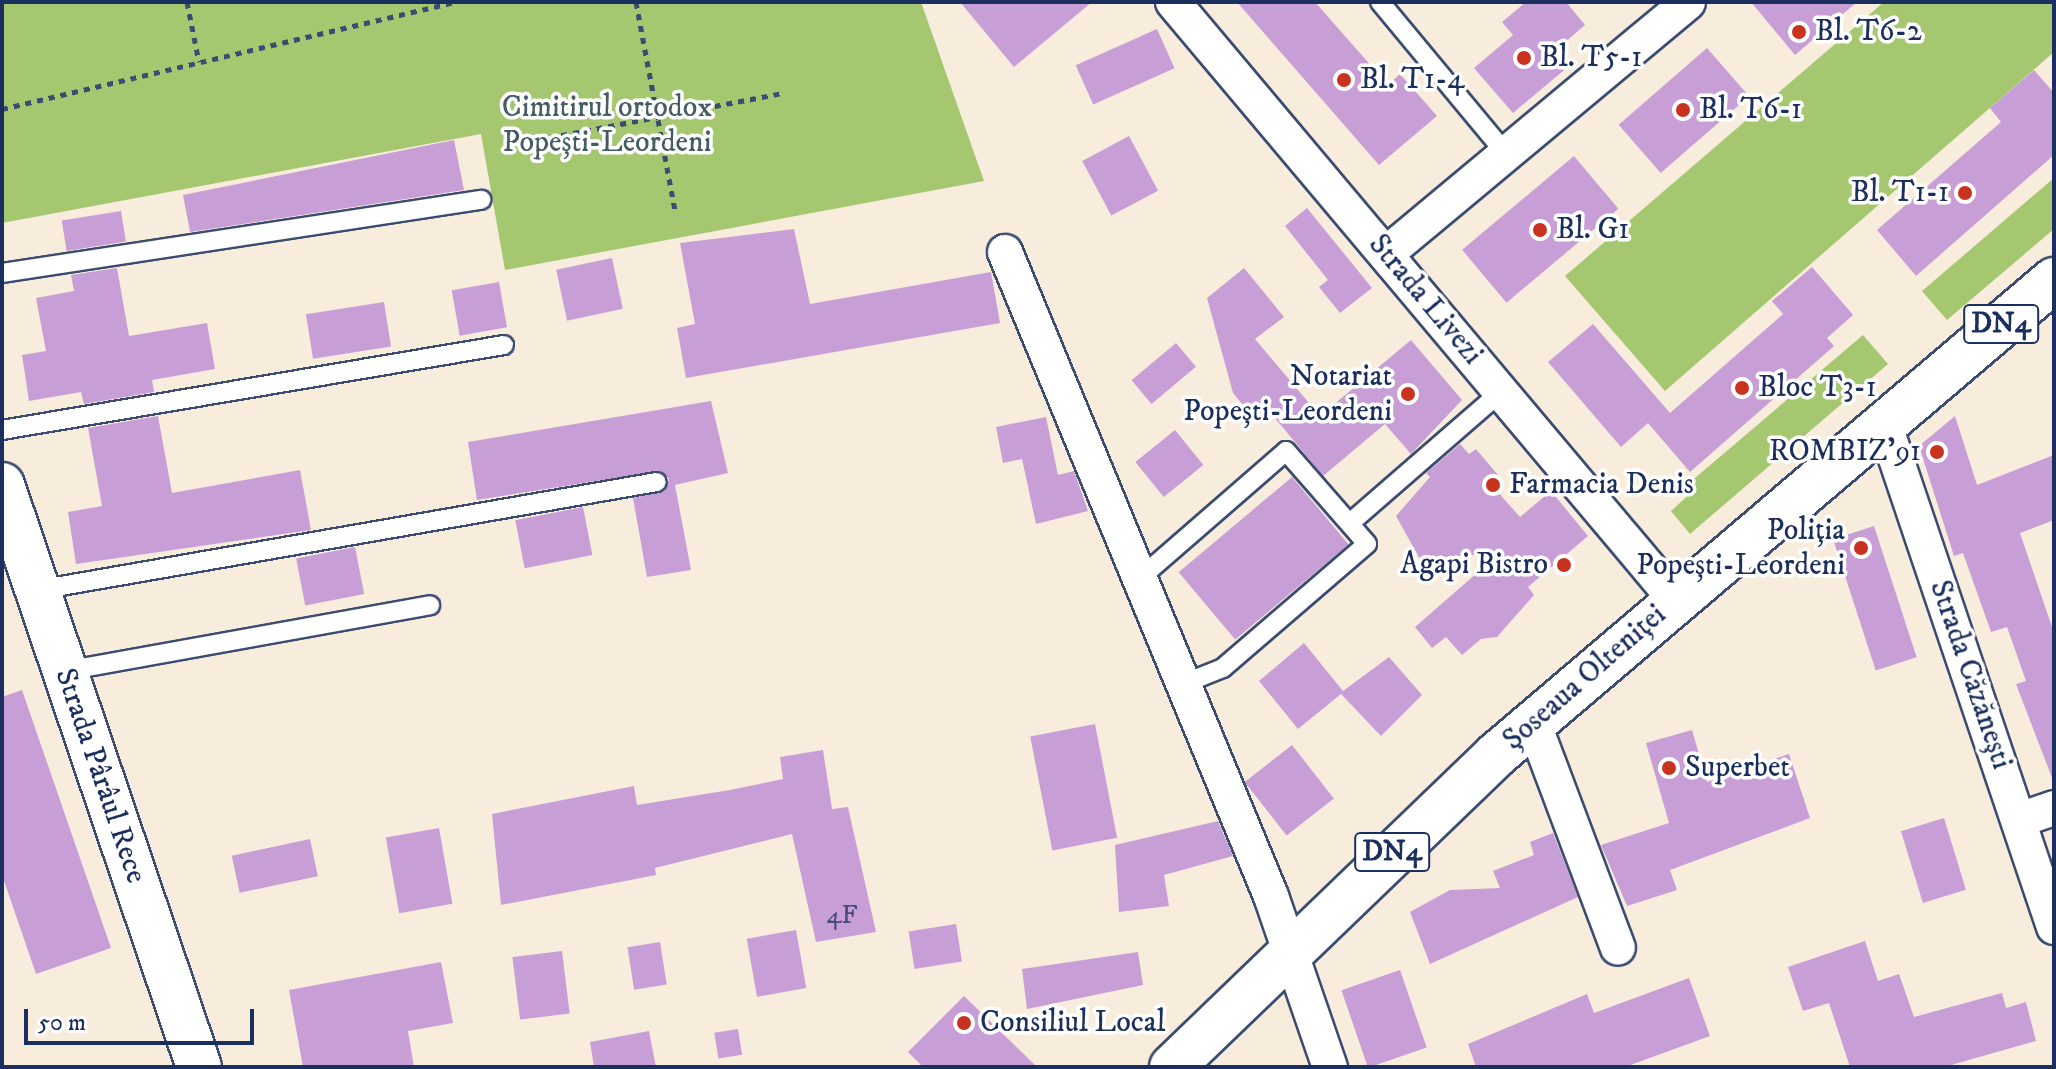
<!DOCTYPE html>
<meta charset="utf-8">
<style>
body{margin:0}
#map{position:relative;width:2056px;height:1069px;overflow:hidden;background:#f8eddc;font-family:"IM FELL DW Pica",serif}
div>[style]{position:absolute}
.green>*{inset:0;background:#a5c770}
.building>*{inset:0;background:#c89ed7;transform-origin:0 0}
.path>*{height:5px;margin-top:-2.5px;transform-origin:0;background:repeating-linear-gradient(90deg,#3c4c71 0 6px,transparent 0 12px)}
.roads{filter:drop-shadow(2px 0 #3c4c71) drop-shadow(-2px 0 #3c4c71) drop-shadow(0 2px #3c4c71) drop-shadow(0 -2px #3c4c71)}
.lane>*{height:18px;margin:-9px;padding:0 9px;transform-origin:9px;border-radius:9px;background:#fff}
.street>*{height:34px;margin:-17px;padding:0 17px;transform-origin:17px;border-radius:17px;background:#fff}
.secondary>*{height:44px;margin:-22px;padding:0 22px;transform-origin:22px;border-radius:22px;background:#fff}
.primary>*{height:44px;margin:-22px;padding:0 22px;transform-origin:22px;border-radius:22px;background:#fff}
.dots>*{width:22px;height:22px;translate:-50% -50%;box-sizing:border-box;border:4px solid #fff;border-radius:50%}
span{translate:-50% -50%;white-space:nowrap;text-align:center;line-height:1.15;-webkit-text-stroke:7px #fff;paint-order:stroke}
.number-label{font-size:26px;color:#464b7c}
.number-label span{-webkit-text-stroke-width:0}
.shield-label span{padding:2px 6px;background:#fff;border:2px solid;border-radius:6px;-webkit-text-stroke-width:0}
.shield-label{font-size:28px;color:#1b2f5e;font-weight:700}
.poi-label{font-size:30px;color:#1b2f5e}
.left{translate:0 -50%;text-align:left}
.right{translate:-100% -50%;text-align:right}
.park-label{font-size:30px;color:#445d63}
.street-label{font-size:30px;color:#1b2f5e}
.frame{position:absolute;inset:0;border:4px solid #1b2f5e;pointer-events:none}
.scale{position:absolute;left:24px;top:1009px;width:230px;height:36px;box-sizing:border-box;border:4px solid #1b2f5e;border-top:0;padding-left:10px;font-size:24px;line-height:28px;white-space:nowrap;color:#1b2f5e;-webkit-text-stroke:6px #fff;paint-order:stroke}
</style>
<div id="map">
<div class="green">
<div style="clip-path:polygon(2px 2px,921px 2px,984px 181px,505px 270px,481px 134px,2px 223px)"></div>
<div style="clip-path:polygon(1884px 2px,2054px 2px,2054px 52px,1665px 391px,1565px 276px)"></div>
<div style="clip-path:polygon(2054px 178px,2054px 229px,1947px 320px,1922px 291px)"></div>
<div style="clip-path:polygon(1863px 335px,1888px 364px,1690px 534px,1671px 511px,1694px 490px,1695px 478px)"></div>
</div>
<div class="building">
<div style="clip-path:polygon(960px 2px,1092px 2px,1014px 67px)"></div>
<div style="clip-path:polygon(1237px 2px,1315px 2px,1388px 85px,1400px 74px,1437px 116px,1379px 165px)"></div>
<div style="clip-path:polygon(1526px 2px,1566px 2px,1585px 25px,1556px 50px,1569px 66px,1513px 113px,1474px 68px,1513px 35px,1502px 22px)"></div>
<div style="clip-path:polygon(1751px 2px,1857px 2px,1795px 55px)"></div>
<div style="left:1157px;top:29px;width:43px;height:89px;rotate:66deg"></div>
<div style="left:1707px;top:48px;width:64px;height:117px;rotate:49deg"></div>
<div style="clip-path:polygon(2034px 70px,2054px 93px,2054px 155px,1916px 276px,1877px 230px,2001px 122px,1990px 108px)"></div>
<div style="left:1129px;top:136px;width:62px;height:53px;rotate:62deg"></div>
<div style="clip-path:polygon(454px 140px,464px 190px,190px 232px,183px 195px)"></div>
<div style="left:1574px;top:156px;width:69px;height:146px;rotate:50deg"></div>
<div style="clip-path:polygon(1307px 208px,1372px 288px,1340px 313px,1319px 287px,1328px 280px,1285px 226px)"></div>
<div style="left:121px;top:211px;width:31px;height:60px;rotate:81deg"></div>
<div style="clip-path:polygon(794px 229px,810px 304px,991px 272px,1000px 323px,686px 378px,677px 328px,695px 324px,680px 243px)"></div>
<div style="left:612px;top:258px;width:52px;height:57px;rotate:78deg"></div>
<div style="clip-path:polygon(1812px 267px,1853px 315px,1827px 338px,1834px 346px,1690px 472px,1648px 423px,1621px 447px,1548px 362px,1593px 324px,1670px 413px,1783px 314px,1772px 301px)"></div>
<div style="clip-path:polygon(117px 268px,129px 336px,207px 323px,215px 369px,152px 380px,154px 392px,84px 404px,81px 392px,29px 401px,22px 355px,46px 351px,36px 298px,74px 291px,71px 275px)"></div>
<div style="clip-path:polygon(1244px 268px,1284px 317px,1255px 339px,1320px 416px,1411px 340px,1462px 400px,1411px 454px,1385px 424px,1323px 476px,1270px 412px,1258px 423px,1233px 393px,1207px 298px)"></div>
<div style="left:499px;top:282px;width:46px;height:48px;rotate:80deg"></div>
<div style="left:384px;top:302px;width:45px;height:79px;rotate:81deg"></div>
<div style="left:1176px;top:343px;width:31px;height:58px;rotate:50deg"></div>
<div style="clip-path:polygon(711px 401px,728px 473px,675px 485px,691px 570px,647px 577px,633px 498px,665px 491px,669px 479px,660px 471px,477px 500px,468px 442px)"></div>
<div style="clip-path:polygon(158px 416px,172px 493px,300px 470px,311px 530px,76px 564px,68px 512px,102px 506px,88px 428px)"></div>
<div style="clip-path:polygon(1955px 416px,1977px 485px,2054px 455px,2054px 520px,2020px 533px,2054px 633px,2054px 783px,2016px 684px,2026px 681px,2007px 627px,1991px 632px,1963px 553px,1954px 556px,1919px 446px)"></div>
<div style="clip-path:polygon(1046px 417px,1058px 475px,1074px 471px,1088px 511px,1036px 524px,1022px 459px,1003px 463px,996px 427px)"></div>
<div style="left:1175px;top:430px;width:45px;height:51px;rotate:51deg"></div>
<div style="clip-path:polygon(1460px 444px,1469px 454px,1476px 449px,1498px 475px,1496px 490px,1520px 517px,1551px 491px,1588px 536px,1528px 587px,1534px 595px,1497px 637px,1481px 639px,1462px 655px,1446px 637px,1432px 648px,1415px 627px,1500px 553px,1420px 559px,1396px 516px,1430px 477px,1426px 473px)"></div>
<div style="left:1292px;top:477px;width:88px;height:148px;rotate:50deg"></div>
<div style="left:583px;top:507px;width:49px;height:69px;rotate:79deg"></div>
<div style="left:1874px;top:526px;width:138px;height:43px;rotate:72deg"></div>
<div style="left:355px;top:547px;width:48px;height:60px;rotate:79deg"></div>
<div style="clip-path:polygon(1304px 643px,1343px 691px,1389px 657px,1422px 695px,1381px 736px,1341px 694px,1298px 729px,1259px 681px)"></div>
<div style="clip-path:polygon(22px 690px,111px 948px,36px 974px,2px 875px,2px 697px)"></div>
<div style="left:1095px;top:724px;width:116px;height:66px;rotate:79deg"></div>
<div style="clip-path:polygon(1692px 730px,1707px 782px,1789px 754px,1810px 818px,1670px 870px,1677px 890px,1627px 906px,1601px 845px,1669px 823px,1646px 743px)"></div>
<div style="left:1292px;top:745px;width:68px;height:60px;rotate:52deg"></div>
<div style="clip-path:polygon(823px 750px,832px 809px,848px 807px,876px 932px,816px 942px,792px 834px,655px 868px,656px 875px,501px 905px,492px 814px,634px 786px,637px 805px,730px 790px,783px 779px,780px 757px)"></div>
<div style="left:1944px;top:818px;width:75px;height:45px;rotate:73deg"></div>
<div style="clip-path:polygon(1218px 821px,1233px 856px,1164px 875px,1169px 906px,1119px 912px,1115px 845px)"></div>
<div style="left:439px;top:828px;width:77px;height:54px;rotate:80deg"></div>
<div style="clip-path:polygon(1553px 833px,1578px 897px,1430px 964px,1410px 912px,1450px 890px,1500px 888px,1493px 871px,1534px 855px,1530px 842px)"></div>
<div style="left:310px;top:839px;width:38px;height:80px;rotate:78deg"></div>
<div style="left:956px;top:924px;width:38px;height:48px;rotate:81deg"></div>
<div style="left:796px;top:930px;width:59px;height:50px;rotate:80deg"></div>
<div style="clip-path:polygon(1865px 941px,1878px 981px,1899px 974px,1914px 1017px,2002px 993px,2006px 1008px,2026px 1002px,2036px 1041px,1944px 1067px,1850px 1067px,1829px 1003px,1803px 1011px,1788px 967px)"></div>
<div style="left:660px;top:942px;width:43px;height:33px;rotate:81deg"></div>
<div style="left:562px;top:951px;width:63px;height:50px;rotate:83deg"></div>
<div style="clip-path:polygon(1138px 952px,1143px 985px,1027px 1009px,1022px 969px)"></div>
<div style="clip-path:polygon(441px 962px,453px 1023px,408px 1031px,414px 1067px,303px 1067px,289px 990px)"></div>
<div style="left:1400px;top:970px;width:82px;height:62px;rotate:71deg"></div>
<div style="clip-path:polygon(1689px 978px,1710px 1036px,1625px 1067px,1476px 1067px,1468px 1044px,1587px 994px,1594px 1013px)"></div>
<div style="clip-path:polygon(964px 996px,1037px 1067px,923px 1067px,908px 1052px)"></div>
<div style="left:738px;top:1029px;width:26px;height:24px;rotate:81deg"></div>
<div style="clip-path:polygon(649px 1031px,656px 1067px,594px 1067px,590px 1042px)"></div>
</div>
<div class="path">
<div style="left:187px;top:2px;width:61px;rotate:78.7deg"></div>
<div style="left:636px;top:2px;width:212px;rotate:79.4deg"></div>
<div style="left:2px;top:109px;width:466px;rotate:-13.3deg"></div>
<div style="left:526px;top:142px;width:262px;rotate:-10.8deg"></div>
</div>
<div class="roads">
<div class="lane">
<div style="left:1380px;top:2px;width:197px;rotate:50.3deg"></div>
<div style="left:2px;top:273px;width:485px;rotate:-8.7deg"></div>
<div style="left:2px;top:430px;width:509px;rotate:-9.61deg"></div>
<div style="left:1350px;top:523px;width:201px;rotate:-41deg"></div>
<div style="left:1139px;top:579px;width:195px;rotate:-41deg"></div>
<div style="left:1286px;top:451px;width:123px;rotate:48.9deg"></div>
<div style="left:1367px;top:544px;width:190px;rotate:139.3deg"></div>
<div style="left:1223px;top:668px;width:43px;rotate:158.2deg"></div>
<div style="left:38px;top:590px;width:628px;rotate:-9.9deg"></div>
<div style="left:65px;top:671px;width:371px;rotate:-10.2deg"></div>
</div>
<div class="street">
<div style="left:1173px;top:2px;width:780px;rotate:49.94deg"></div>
<div style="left:1005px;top:252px;width:697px;rotate:67.56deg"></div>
<div style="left:1271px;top:896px;width:181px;rotate:71deg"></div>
<div style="left:1386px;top:254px;width:393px;rotate:-39.8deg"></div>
<div style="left:1884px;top:423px;width:532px;rotate:71.36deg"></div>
<div style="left:1533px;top:722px;width:241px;rotate:69.4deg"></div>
<div style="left:2019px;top:820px;width:37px;rotate:-19deg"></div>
</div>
<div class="secondary">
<div style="left:2px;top:485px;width:614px;rotate:71.3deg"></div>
</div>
<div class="primary">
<div style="left:1172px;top:1067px;width:450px;rotate:-43.9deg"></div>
<div style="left:1496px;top:755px;width:733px;rotate:-40.41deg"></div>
</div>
</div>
<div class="dots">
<div style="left:1799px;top:32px;background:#c8321e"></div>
<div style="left:1524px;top:58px;background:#c8321e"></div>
<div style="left:1344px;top:80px;background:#c8321e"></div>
<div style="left:1683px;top:110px;background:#c8321e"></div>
<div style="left:1965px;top:193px;background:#c8321e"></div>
<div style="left:1540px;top:230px;background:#c8321e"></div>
<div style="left:1742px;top:388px;background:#c8321e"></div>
<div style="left:1408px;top:394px;background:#c8321e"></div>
<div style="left:1937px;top:452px;background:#c8321e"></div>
<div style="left:1493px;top:485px;background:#c8321e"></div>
<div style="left:1861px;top:548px;background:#c8321e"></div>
<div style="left:1564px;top:565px;background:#c8321e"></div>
<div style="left:1669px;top:768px;background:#c8321e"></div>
<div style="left:964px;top:1023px;background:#c8321e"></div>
</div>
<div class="number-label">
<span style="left:842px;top:916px">4F</span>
</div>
<div class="shield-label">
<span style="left:2001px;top:324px">DN4</span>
<span style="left:1392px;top:852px">DN4</span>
</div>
<div class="poi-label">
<span class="left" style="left:1815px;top:32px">Bl. T6-2</span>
<span class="left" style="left:1540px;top:58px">Bl. T5-1</span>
<span class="left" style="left:1360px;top:80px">Bl. T1-4</span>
<span class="left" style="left:1699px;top:110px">Bl. T6-1</span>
<span class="right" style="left:1949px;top:193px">Bl. T1-1</span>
<span class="left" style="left:1556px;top:230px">Bl. G1</span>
<span class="right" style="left:1392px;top:394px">Notariat<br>Popești-Leordeni</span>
<span class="left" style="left:1758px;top:388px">Bloc T3-1</span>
<span class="right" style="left:1921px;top:452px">ROMBIZ'91</span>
<span class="left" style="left:1509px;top:485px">Farmacia Denis</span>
<span class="right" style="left:1845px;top:548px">Poliția<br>Popești-Leordeni</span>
<span class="right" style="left:1548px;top:565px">Agapi Bistro</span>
<span class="left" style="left:1685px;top:768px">Superbet</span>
<span class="left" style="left:980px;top:1023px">Consiliul Local</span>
</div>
<div class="park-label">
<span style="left:607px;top:125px">Cimitirul ortodox<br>Popești-Leordeni</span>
</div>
<div class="street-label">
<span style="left:1425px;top:300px;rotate:50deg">Strada Livezi</span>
<span style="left:1970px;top:675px;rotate:71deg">Strada Căzănești</span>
<span style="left:1585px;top:678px;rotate:-41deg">Șoseaua Olteniței</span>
<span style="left:100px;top:776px;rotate:71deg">Strada Pârâul Rece</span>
</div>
<div class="frame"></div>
<div class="scale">50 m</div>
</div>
